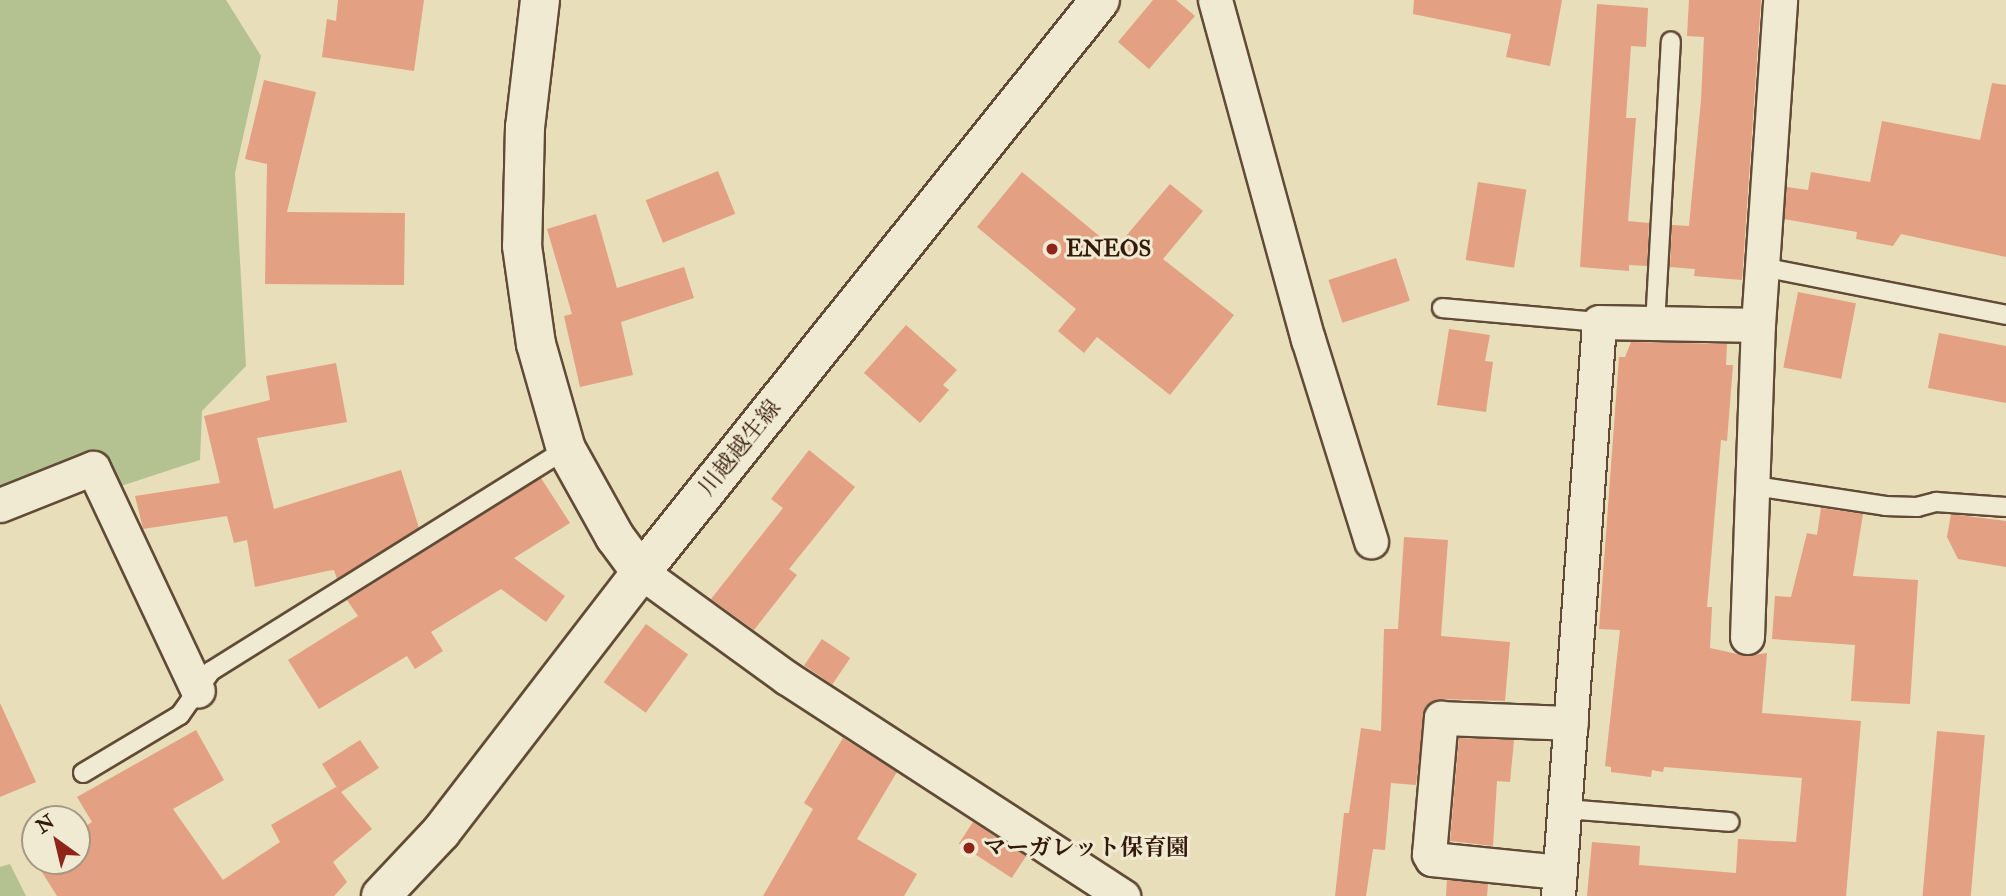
<!DOCTYPE html>
<meta charset="utf-8">
<style>
body{margin:0}
#map{position:relative;width:2006px;height:896px;overflow:hidden;background:#e8deb9;font-family:"IM FELL Double Pica","Noto Serif JP",serif}
div>[style]{position:absolute}
.green>*{inset:0;background:#b4c190}
.building>*{inset:0;background:#e3a082;transform-origin:0 0}
.roads{filter:drop-shadow(2px 0 #614b36) drop-shadow(-2px 0 #614b36) drop-shadow(0 2px #614b36) drop-shadow(0 -2px #614b36)}
.service>*{height:18px;margin:-9px;padding:0 9px;transform-origin:9px;border-radius:9px;background:#f0ead2}
.minor>*{height:33px;margin:-16.5px;padding:0 16.5px;transform-origin:16.5px;border-radius:16.5px;background:#f0ead2}
.tertiary>*{height:38px;margin:-19px;padding:0 19px;transform-origin:19px;border-radius:19px;background:#f0ead2}
.secondary>*{height:38px;margin:-19px;padding:0 19px;transform-origin:19px;border-radius:19px;background:#f0ead2}
.dots>*{width:19px;height:19px;translate:-50% -50%;box-sizing:border-box;border:4px solid #f0ead2;border-radius:50%}
span{translate:-50% -50%;white-space:nowrap;text-align:center;line-height:1.15;-webkit-text-stroke:6px #f0ead2;paint-order:stroke}
.poi-label{font-size:23px;color:#341a0a;font-weight:700}
.left{translate:0 -50%;text-align:left}
.street-label{font-size:23px;color:#341a0a}
.north{position:absolute;left:21px;top:805px;width:70px;height:70px;box-sizing:border-box;background:#f0ead2;border:2px solid #a59782;border-radius:50%;rotate:326deg;font-size:19px;font-weight:700;line-height:28px;text-align:center;color:#341a0a}
.north::after{content:'';display:block;margin:auto;width:24px;height:32px;background:#8f2418;clip-path:polygon(50% 0,100% 100%,50% 72%,0 100%)}
</style>
<div id="map">
<div class="green">
<div style="clip-path:polygon(0 0,226px 0,261px 56px,235px 173px,246px 366px,202px 411px,200px 460px,115px 488px,0 490px)"></div>
<div style="clip-path:polygon(10px 864px,26px 896px,0 896px,0 867px)"></div>
</div>
<div class="building">
<div style="clip-path:polygon(338px 0,424px 0,414px 71px,322px 57px,327px 19px,336px 21px)"></div>
<div style="clip-path:polygon(1153px 0,1176px 0,1195px 16px,1149px 69px,1118px 42px)"></div>
<div style="clip-path:polygon(1414px 0,1562px 0,1550px 66px,1506px 57px,1511px 34px,1413px 14px)"></div>
<div style="clip-path:polygon(1689px 0,1761px 0,1742px 280px,1694px 276px,1695px 269px,1670px 267px,1672px 225px,1689px 226px,1701px 100px,1704px 37px,1687px 36px)"></div>
<div style="clip-path:polygon(1597px 4px,1648px 8px,1646px 47px,1631px 46px,1626px 118px,1636px 118px,1628px 221px,1649px 223px,1647px 266px,1629px 265px,1629px 271px,1580px 267px)"></div>
<div style="clip-path:polygon(264px 80px,316px 92px,287px 212px,405px 213px,404px 285px,265px 284px,267px 164px,245px 159px)"></div>
<div style="clip-path:polygon(1992px 83px,2006px 85px,2006px 257px,1901px 234px,1893px 246px,1856px 239px,1857px 232px,1784px 219px,1787px 187px,1808px 190px,1811px 172px,1870px 182px,1882px 121px,1980px 140px)"></div>
<div style="left:718px;top:171px;width:46px;height:78px;rotate:68deg"></div>
<div style="clip-path:polygon(1022px 172px,1115px 249px,1170px 184px,1203px 211px,1163px 259px,1234px 315px,1170px 395px,1097px 337px,1084px 353px,1058px 331px,1076px 309px,977px 227px)"></div>
<div style="left:1478px;top:182px;width:49px;height:79px;rotate:9deg"></div>
<div style="clip-path:polygon(596px 214px,617px 288px,684px 267px,694px 298px,621px 322px,633px 375px,580px 387px,564px 316px,572px 314px,547px 229px)"></div>
<div style="left:1396px;top:258px;width:45px;height:71px;rotate:72deg"></div>
<div style="left:1798px;top:292px;width:59px;height:77px;rotate:11deg"></div>
<div style="clip-path:polygon(906px 325px,957px 370px,943px 385px,949px 390px,920px 423px,864px 373px)"></div>
<div style="clip-path:polygon(1449px 329px,1490px 335px,1485px 361px,1493px 362px,1486px 412px,1437px 405px)"></div>
<div style="clip-path:polygon(1939px 333px,2006px 346px,2006px 403px,1928px 388px)"></div>
<div style="clip-path:polygon(1631px 342px,1727px 344px,1726px 365px,1733px 365px,1727px 441px,1721px 440px,1707px 607px,1712px 607px,1710px 648px,1746px 656px,1767px 653px,1762px 713px,1861px 721px,1846px 896px,1587px 896px,1592px 842px,1640px 846px,1639px 865px,1736px 873px,1738px 839px,1796px 842px,1802px 778px,1664px 767px,1663px 772px,1652px 770px,1651px 777px,1611px 772px,1611px 767px,1605px 766px,1620px 630px,1599px 629px,1619px 357px,1625px 357px)"></div>
<div style="clip-path:polygon(336px 363px,347px 422px,257px 438px,274px 509px,401px 470px,419px 528px,337px 579px,334px 570px,327px 571px,255px 587px,247px 540px,234px 543px,227px 516px,143px 529px,135px 496px,220px 483px,204px 416px,270px 400px,266px 376px)"></div>
<div style="clip-path:polygon(809px 450px,855px 487px,789px 569px,797px 575px,754px 630px,711px 599px,783px 508px,771px 499px)"></div>
<div style="clip-path:polygon(541px 478px,570px 523px,514px 558px,565px 596px,546px 622px,501px 589px,431px 632px,443px 651px,415px 669px,407px 656px,319px 709px,288px 660px,358px 616px,347px 600px)"></div>
<div style="clip-path:polygon(1821px 508px,1863px 514px,1853px 576px,1918px 580px,1910px 704px,1851px 701px,1855px 645px,1772px 639px,1775px 596px,1791px 597px,1807px 533px,1817px 535px)"></div>
<div style="clip-path:polygon(1951px 514px,2006px 521px,2006px 567px,1958px 559px,1947px 537px)"></div>
<div style="clip-path:polygon(1404px 537px,1448px 540px,1441px 636px,1510px 642px,1505px 701px,1442px 699px,1425px 707px,1416px 785px,1391px 783px,1385px 850px,1373px 849px,1366px 896px,1335px 896px,1344px 813px,1349px 813px,1361px 728px,1381px 731px,1384px 629px,1398px 629px)"></div>
<div style="left:646px;top:624px;width:52px;height:72px;rotate:36deg"></div>
<div style="left:822px;top:639px;width:34px;height:32px;rotate:34deg"></div>
<div style="clip-path:polygon(0 703px,36px 782px,0 797px)"></div>
<div style="clip-path:polygon(196px 730px,224px 780px,173px 809px,223px 880px,280px 842px,271px 825px,336px 787px,339px 791px,322px 764px,360px 740px,379px 768px,341px 792px,372px 829px,333px 862px,347px 882px,334px 896px,57px 896px,35px 861px,77px 861px,77px 832px,92px 822px,77px 797px)"></div>
<div style="left:1937px;top:731px;width:48px;height:166px;rotate:5deg"></div>
<div style="clip-path:polygon(843px 738px,897px 772px,857px 839px,917px 874px,904px 896px,763px 896px,813px 809px,804px 803px)"></div>
<div style="clip-path:polygon(1459px 738px,1514px 740px,1510px 782px,1497px 781px,1493px 846px,1450px 841px)"></div>
<div style="left:973px;top:822px;width:63px;height:26px;rotate:33deg"></div>
<div style="clip-path:polygon(1447px 880px,1488px 884px,1487px 896px,1446px 896px)"></div>
</div>
<div class="roads">
<div class="service">
<div style="left:1762px;top:267px;width:249px;rotate:11.1deg"></div>
<div style="left:1442px;top:308px;width:158px;rotate:5.1deg"></div>
<div style="left:1655px;top:325px;width:284px;rotate:-86.8deg"></div>
<div style="left:1755px;top:486px;width:132px;rotate:8.7deg"></div>
<div style="left:1885px;top:506px;width:32px;rotate:2deg"></div>
<div style="left:1917px;top:507px;width:20px;rotate:-15deg"></div>
<div style="left:1936px;top:502px;width:70px;rotate:4.1deg"></div>
<div style="left:83px;top:773px;width:113px;rotate:-30.9deg"></div>
<div style="left:180px;top:715px;width:54px;rotate:-54.8deg"></div>
<div style="left:211px;top:671px;width:419px;rotate:-32deg"></div>
<div style="left:1565px;top:809px;width:165px;rotate:4.5deg"></div>
</div>
<div class="minor">
<div style="left:1215px;top:0;width:352px;rotate:74.7deg"></div>
<div style="left:1308px;top:339px;width:212px;rotate:72.7deg"></div>
<div style="left:0;top:505px;width:100px;rotate:-21.7deg"></div>
<div style="left:93px;top:468px;width:246px;rotate:64.8deg"></div>
<div style="left:641px;top:572px;width:180px;rotate:36deg"></div>
<div style="left:787px;top:678px;width:401px;rotate:33deg"></div>
<div style="left:1747px;top:637px;width:312px;rotate:-88deg"></div>
<div style="left:1758px;top:325px;width:326px;rotate:-86.1deg"></div>
<div style="left:1560px;top:872px;width:129px;rotate:-174.2deg"></div>
<div style="left:1432px;top:859px;width:6px;rotate:-121deg"></div>
<div style="left:1429px;top:854px;width:137px;rotate:-85deg"></div>
<div style="left:1441px;top:718px;width:130px;rotate:2.2deg"></div>
<div style="left:1558px;top:896px;width:575px;rotate:-85.91deg"></div>
<div style="left:1599px;top:322px;width:159px;rotate:1.1deg"></div>
</div>
<div class="tertiary">
<div style="left:540px;top:0;width:128px;rotate:96.7deg"></div>
<div style="left:525px;top:127px;width:119px;rotate:91.4deg"></div>
<div style="left:522px;top:246px;width:99px;rotate:81.9deg"></div>
<div style="left:536px;top:344px;width:109px;rotate:74.1deg"></div>
<div style="left:566px;top:449px;width:101px;rotate:60.9deg"></div>
<div style="left:615px;top:537px;width:44px;rotate:53.4deg"></div>
</div>
<div class="secondary">
<div style="left:381px;top:896px;width:88px;rotate:-46.8deg"></div>
<div style="left:441px;top:832px;width:328px;rotate:-52.4deg"></div>
<div style="left:641px;top:572px;width:733px;rotate:-51.25deg"></div>
</div>
</div>
<div class="dots">
<div style="left:1052px;top:249px;background:#8f2418"></div>
<div style="left:969px;top:848px;background:#8f2418"></div>
</div>
<div class="poi-label">
<span class="left" style="left:1066px;top:249px">ENEOS</span>
<span class="left" style="left:983px;top:848px">マーガレット保育園</span>
</div>
<div class="street-label">
<span style="left:740px;top:448px;rotate:-51deg">川越越生線</span>
</div>
<div class="north">N</div>
</div>
